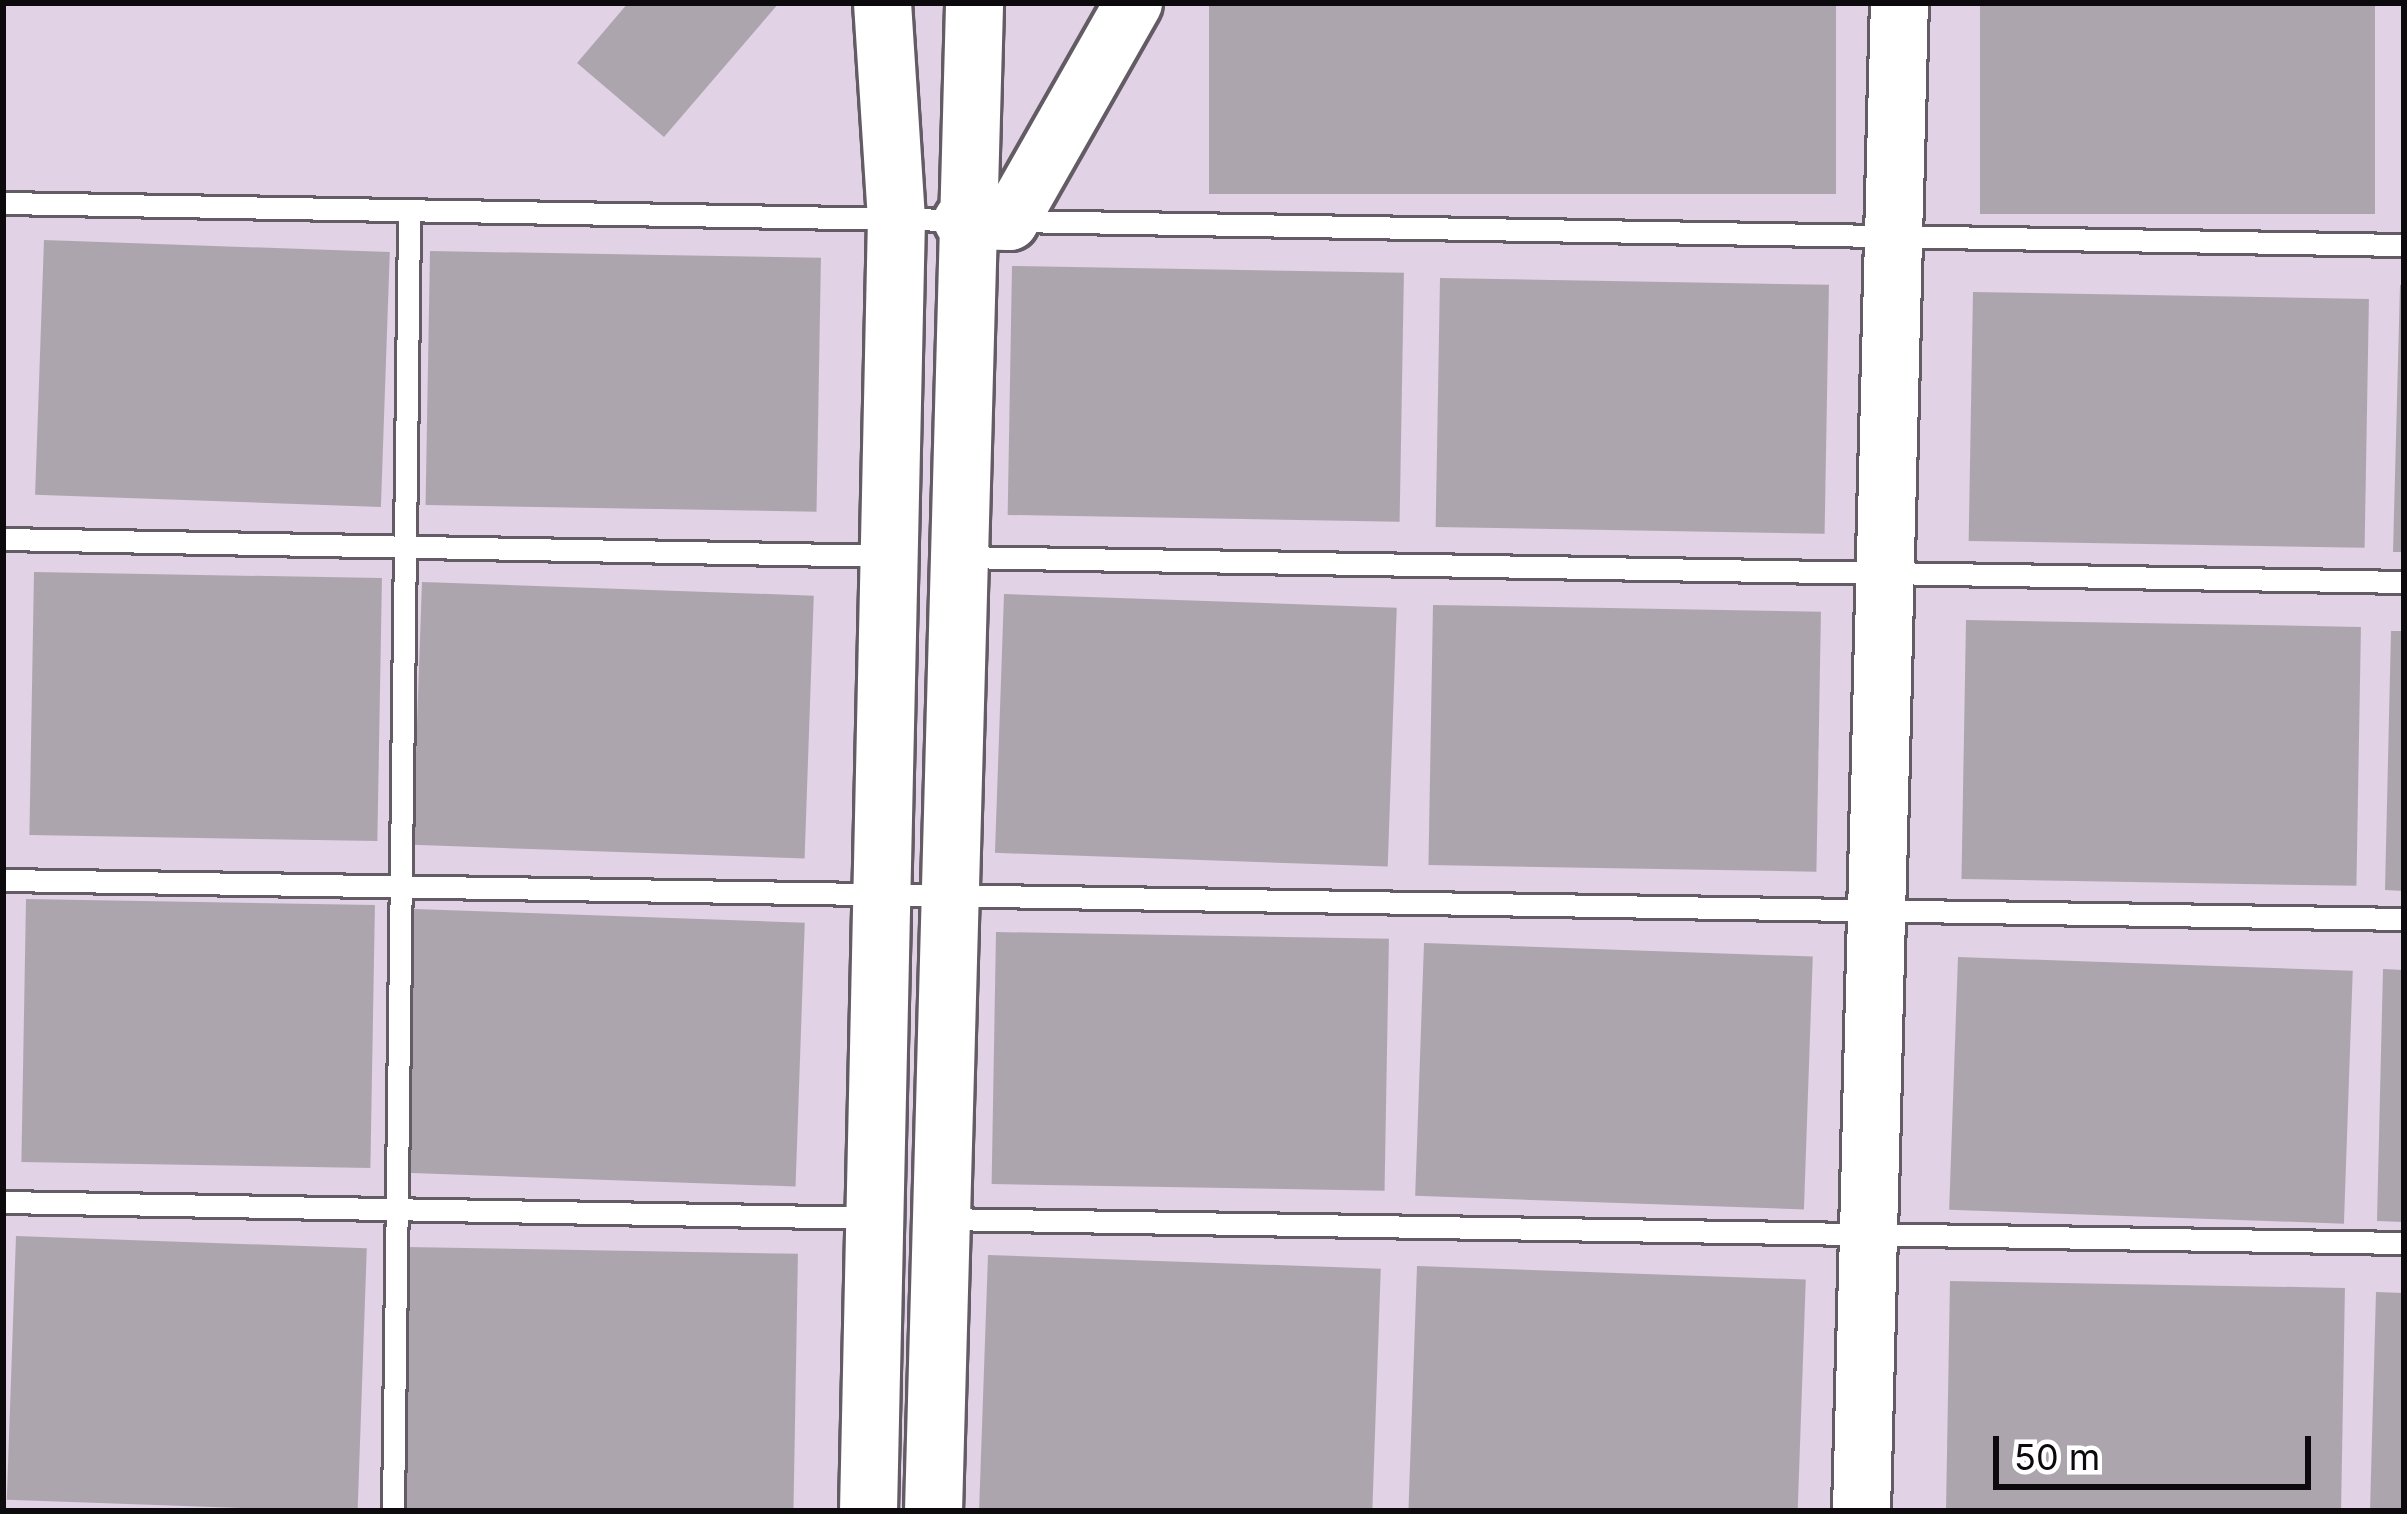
<!DOCTYPE html>
<style>
body{margin:0}
#map{position:relative;width:2407px;height:1514px;overflow:hidden;background:#e7dfe8;font-family:Inter,sans-serif}
div>[style]{position:absolute}
.industrial>*{inset:0;background:#e1d2e5;transform-origin:0 0}
.building>*{inset:0;background:#ada5ae;transform-origin:0 0}
.roads{filter:drop-shadow(3px 0 #635c64) drop-shadow(-3px 0 #635c64) drop-shadow(0 3px #635c64) drop-shadow(0 -3px #635c64)}
.lane>*{height:21px;margin:-10.5px;padding:0 10.5px;transform-origin:10.5px;border-radius:10.5px;background:#fff}
.secondary>*{height:57px;margin:-28.5px;padding:0 28.5px;transform-origin:28.5px;border-radius:28.5px;background:#fff}
span{translate:-50% -50%;white-space:nowrap;text-align:center;line-height:1.15;-webkit-text-stroke:12px #fff;paint-order:stroke}
.frame{position:absolute;inset:0;border:6px solid #0d0a0d;pointer-events:none}
.scale{position:absolute;left:1993px;top:1436px;width:318px;height:54px;box-sizing:border-box;border:6px solid #0d0a0d;border-top:0;padding-left:15px;font-size:36px;line-height:42px;white-space:nowrap;color:#0d0a0d;-webkit-text-stroke:9px #fff;paint-order:stroke}
</style>
<div id="map">
<div class="industrial">
<div style="left:3px;top:3px;width:2401px;height:1508px"></div>
</div>
<div class="building">
<div style="clip-path:polygon(628px 3px,779px 3px,664px 137px,577px 63px)"></div>
<div style="left:1209px;top:3px;width:627px;height:191px"></div>
<div style="left:1980px;top:3px;width:395px;height:211px"></div>
<div style="left:44px;top:240px;width:346px;height:255px;rotate:2deg"></div>
<div style="left:430px;top:251px;width:391px;height:254px;rotate:1deg"></div>
<div style="left:1012px;top:266px;width:392px;height:249px;rotate:1deg"></div>
<div style="left:1440px;top:278px;width:389px;height:249px;rotate:1deg"></div>
<div style="clip-path:polygon(2400px 285px,2404px 285px,2404px 552px,2393px 552px)"></div>
<div style="left:1973px;top:292px;width:396px;height:249px;rotate:1deg"></div>
<div style="left:34px;top:572px;width:348px;height:263px;rotate:1deg"></div>
<div style="left:422px;top:582px;width:392px;height:263px;rotate:2deg"></div>
<div style="left:1004px;top:594px;width:393px;height:259px;rotate:2deg"></div>
<div style="left:1433px;top:605px;width:388px;height:260px;rotate:1deg"></div>
<div style="left:1966px;top:620px;width:395px;height:259px;rotate:1deg"></div>
<div style="clip-path:polygon(2391px 631px,2404px 631px,2404px 891px,2385px 890px)"></div>
<div style="left:26px;top:899px;width:349px;height:263px;rotate:1deg"></div>
<div style="left:414px;top:909px;width:391px;height:264px;rotate:2deg"></div>
<div style="left:996px;top:932px;width:393px;height:252px;rotate:1deg"></div>
<div style="left:1424px;top:943px;width:389px;height:253px;rotate:2deg"></div>
<div style="left:1958px;top:957px;width:395px;height:253px;rotate:2deg"></div>
<div style="clip-path:polygon(2383px 969px,2404px 970px,2404px 1222px,2377px 1221px)"></div>
<div style="left:16px;top:1236px;width:351px;height:264px;rotate:2deg"></div>
<div style="left:406px;top:1247px;width:392px;height:264px;rotate:1deg"></div>
<div style="left:988px;top:1255px;width:393px;height:256px;rotate:2deg"></div>
<div style="left:1417px;top:1266px;width:389px;height:245px;rotate:2deg"></div>
<div style="left:1950px;top:1281px;width:395px;height:230px;rotate:1deg"></div>
<div style="clip-path:polygon(2376px 1292px,2404px 1293px,2404px 1511px,2370px 1511px)"></div>
</div>
<div class="roads">
<div class="lane">
<div style="left:3px;top:203px;width:958px;rotate:1.02deg"></div>
<div style="left:1013px;top:221px;width:1391px;rotate:0.99deg"></div>
<div style="left:3px;top:539px;width:885px;rotate:1.1deg"></div>
<div style="left:959px;top:557px;width:1445px;rotate:0.99deg"></div>
<div style="left:3px;top:880px;width:2401px;rotate:0.93deg"></div>
<div style="left:3px;top:1202px;width:871px;rotate:1.05deg"></div>
<div style="left:941px;top:1219px;width:1463px;rotate:0.94deg"></div>
<div style="left:393px;top:1511px;width:1300px;rotate:-89.29deg"></div>
</div>
<div class="secondary">
<div style="left:962px;top:220px;width:47px;rotate:1.2deg"></div>
<div style="left:1009px;top:221px;width:251px;rotate:-60.4deg"></div>
<div style="left:868px;top:1511px;width:1292px;rotate:-88.76deg"></div>
<div style="left:896px;top:219px;width:216px;rotate:-93.7deg"></div>
<div style="left:933px;top:1511px;width:1509px;rotate:-88.44deg"></div>
<div style="left:1861px;top:1511px;width:1508px;rotate:-88.56deg"></div>
</div>
</div>
<div class="frame"></div>
<div class="scale">50 m</div>
</div>
